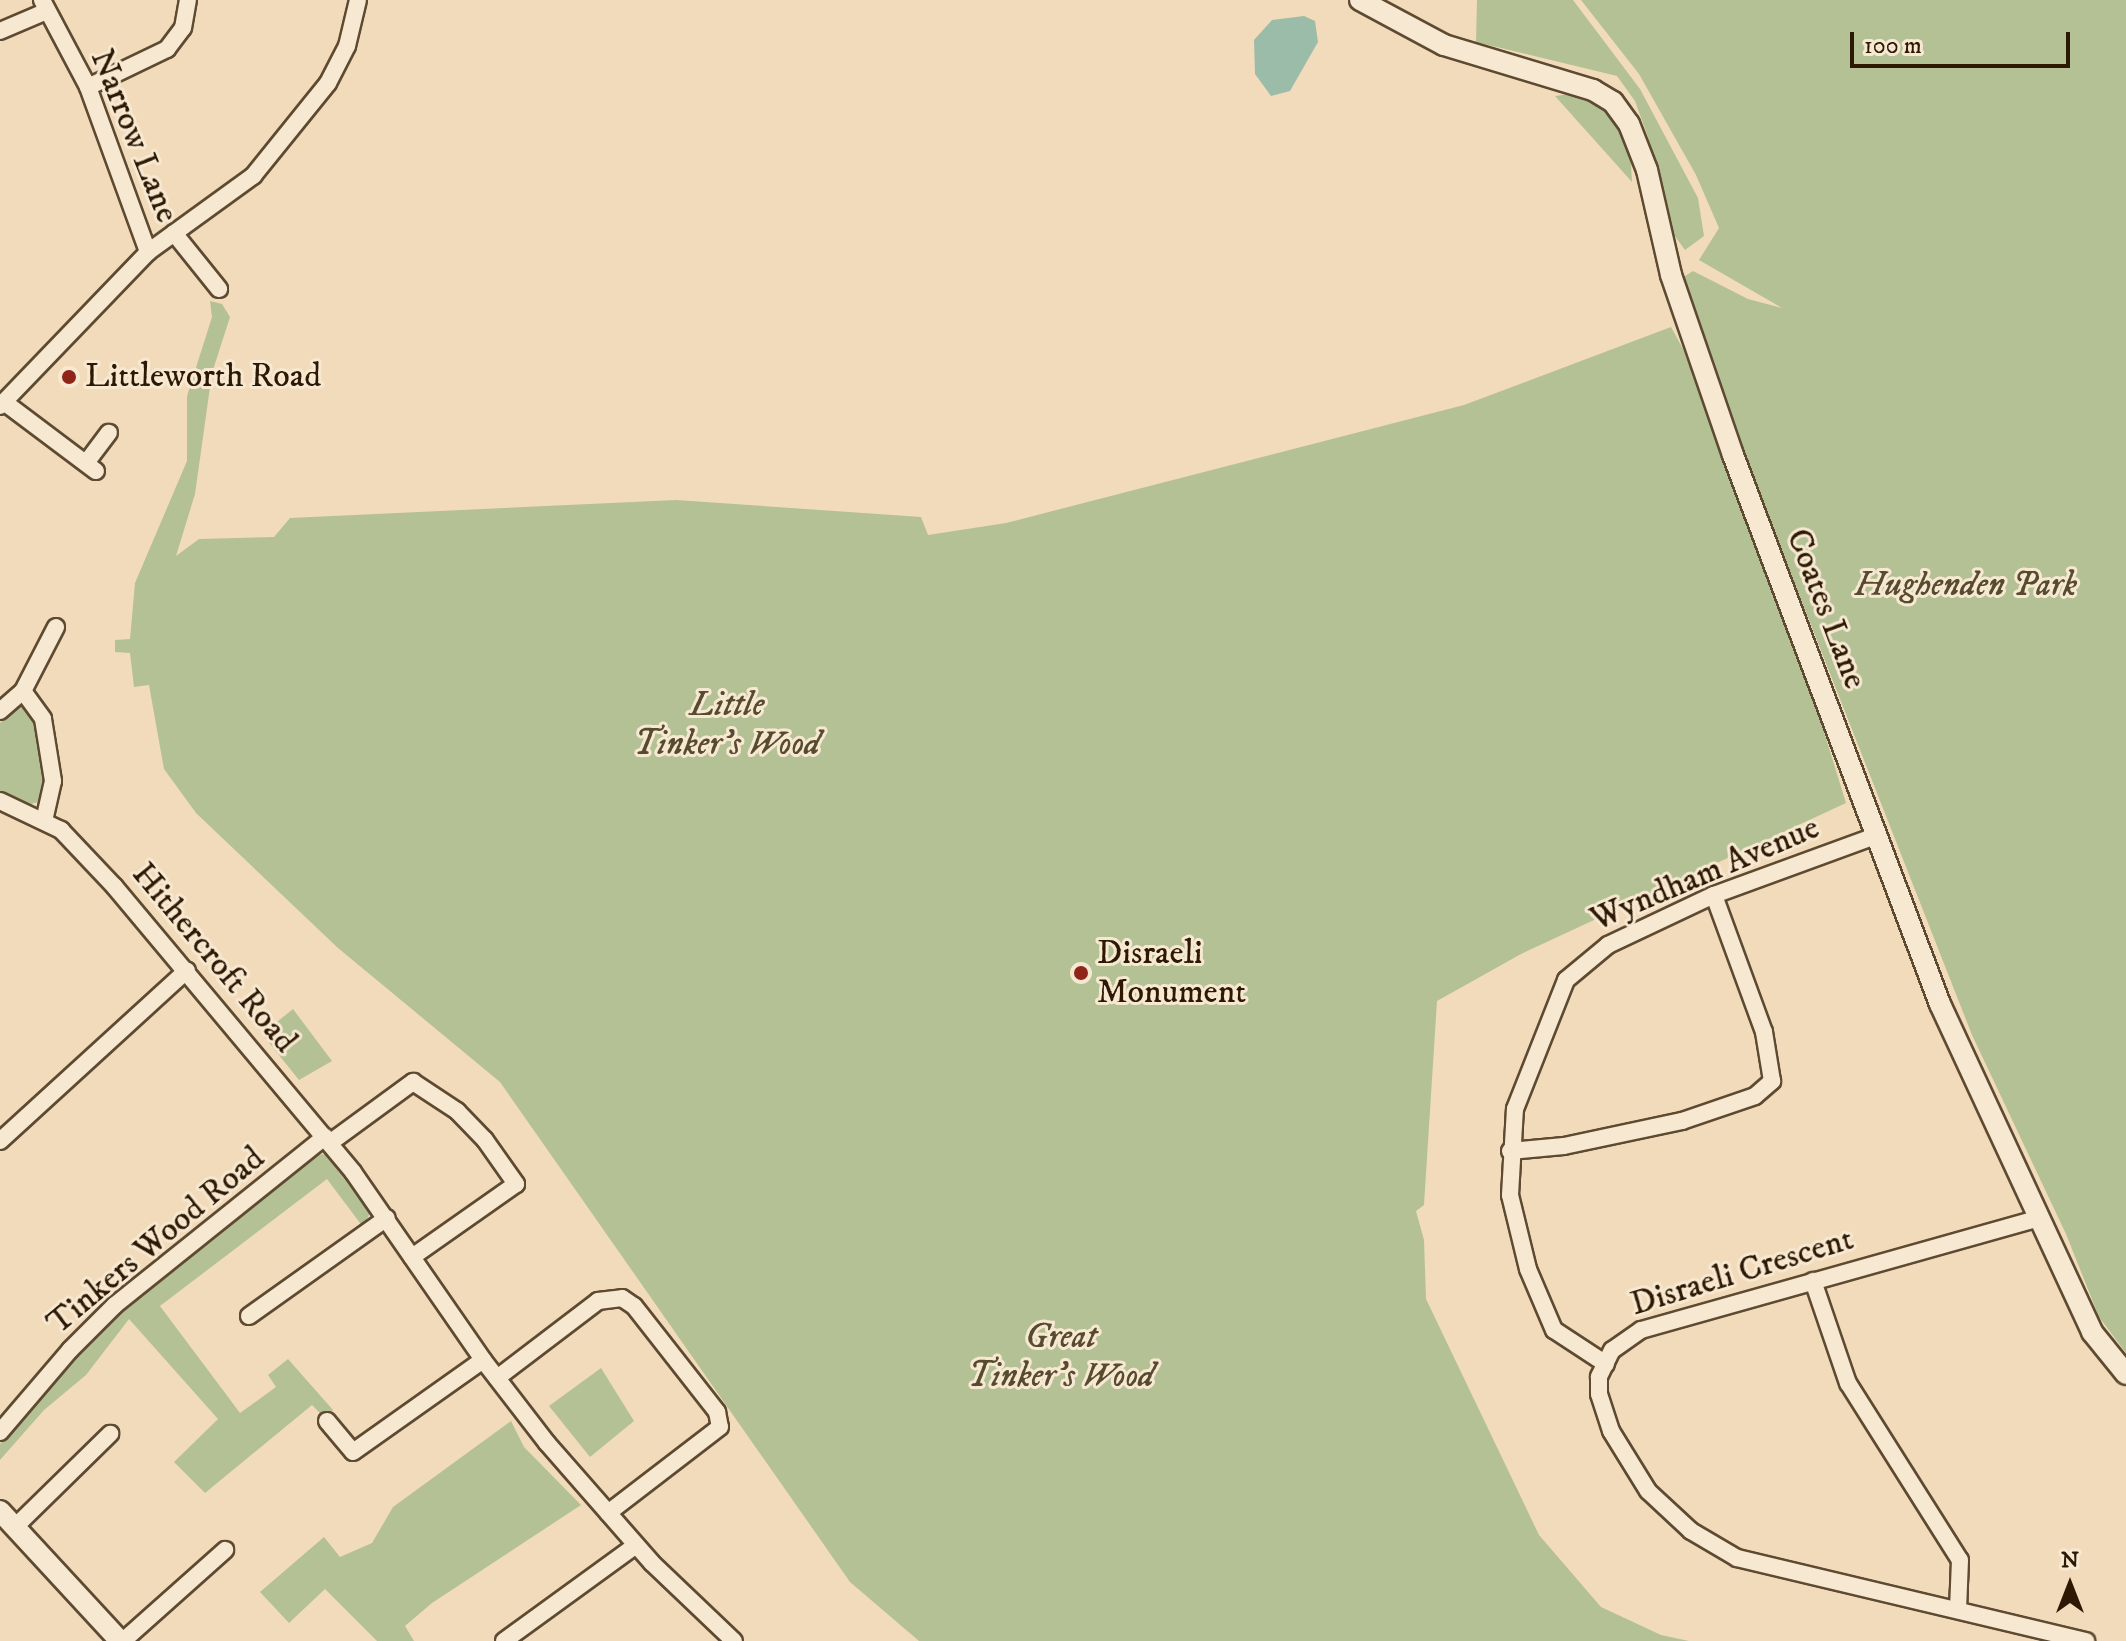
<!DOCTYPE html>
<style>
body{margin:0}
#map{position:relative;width:2126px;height:1641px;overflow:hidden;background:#f2dbba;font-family:"IM FELL DW Pica",serif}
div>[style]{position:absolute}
.green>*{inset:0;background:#b4c195}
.water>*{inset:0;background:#9cbcaa}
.roads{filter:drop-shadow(2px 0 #5e4a31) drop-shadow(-2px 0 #5e4a31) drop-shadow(0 2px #5e4a31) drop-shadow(0 -2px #5e4a31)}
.minor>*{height:16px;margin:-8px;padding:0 8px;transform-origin:8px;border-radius:8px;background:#f7e8d2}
.tertiary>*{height:20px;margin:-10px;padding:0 10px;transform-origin:10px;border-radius:10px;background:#f7e8d2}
.dots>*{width:22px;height:22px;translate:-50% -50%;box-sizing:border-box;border:4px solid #f7e8d2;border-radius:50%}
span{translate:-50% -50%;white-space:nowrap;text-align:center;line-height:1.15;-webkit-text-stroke:6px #f7e8d2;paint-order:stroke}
.street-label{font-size:34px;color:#2d1903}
.poi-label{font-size:34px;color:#2d1903}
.left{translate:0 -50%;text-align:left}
.park-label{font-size:34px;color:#564b2f;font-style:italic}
.north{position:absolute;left:2030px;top:1545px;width:80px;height:80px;-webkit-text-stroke:6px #f7e8d2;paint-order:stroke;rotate:0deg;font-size:22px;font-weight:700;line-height:32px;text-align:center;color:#2d1903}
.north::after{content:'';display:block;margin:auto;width:28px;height:36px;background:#2d1903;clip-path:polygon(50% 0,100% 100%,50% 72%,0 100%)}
.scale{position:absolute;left:1850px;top:32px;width:220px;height:36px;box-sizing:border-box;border:4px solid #2d1903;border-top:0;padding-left:10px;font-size:24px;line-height:28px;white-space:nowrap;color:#2d1903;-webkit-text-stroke:6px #f7e8d2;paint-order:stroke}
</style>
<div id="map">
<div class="green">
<div style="clip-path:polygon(1477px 0,1573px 0,1640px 89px,1698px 198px,1704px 236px,1685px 250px,1669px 228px,1648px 137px,1635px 101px,1617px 76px,1476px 42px)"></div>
<div style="clip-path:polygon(1581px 0,2126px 0,2126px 1353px,2099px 1317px,2066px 1234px,1972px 1035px,1767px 513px,1682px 278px,1693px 271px,1748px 299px,1782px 308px,1699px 260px,1719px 228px,1696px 175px,1639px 74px)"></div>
<div style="clip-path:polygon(1579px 93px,1606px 110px,1630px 146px,1632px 182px,1555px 96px)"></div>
<div style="clip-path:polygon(210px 301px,222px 304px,230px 317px,212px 373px,195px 494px,176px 556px,199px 539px,274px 537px,290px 518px,676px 500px,921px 517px,928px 535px,1006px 523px,1464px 405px,1671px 327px,1683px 349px,1808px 680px,1846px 803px,1521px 954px,1437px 1001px,1424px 1205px,1416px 1211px,1424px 1240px,1426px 1299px,1539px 1535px,1601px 1607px,1661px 1635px,1689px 1641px,919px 1641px,850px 1582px,500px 1082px,338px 948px,196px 813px,164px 769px,149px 685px,134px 687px,130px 653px,115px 652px,115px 640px,130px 639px,135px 583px,187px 461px,187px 396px,212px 317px)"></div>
<div style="clip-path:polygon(27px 705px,35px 710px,50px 786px,42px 801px,31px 804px,0 791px,0 723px,13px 709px)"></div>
<div style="clip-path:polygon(293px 1009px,332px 1061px,299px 1080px,262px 1034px)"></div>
<div style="clip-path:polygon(326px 1154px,335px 1158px,372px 1209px,363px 1227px,327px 1179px,160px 1306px,240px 1413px,276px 1387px,268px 1375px,288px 1359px,333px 1410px,324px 1417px,312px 1405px,205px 1493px,174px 1462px,218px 1419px,129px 1319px,86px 1375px,44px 1410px,0 1460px,0 1444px,63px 1362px,120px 1310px,315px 1155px)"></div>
<div style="clip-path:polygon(601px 1368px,634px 1421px,590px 1457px,549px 1406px)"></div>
<div style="clip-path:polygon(511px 1421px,524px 1447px,581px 1505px,432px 1603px,405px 1626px,414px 1641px,377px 1641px,325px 1589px,289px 1623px,260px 1592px,324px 1537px,340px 1557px,372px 1543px,393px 1507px)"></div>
</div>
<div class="water">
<div style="clip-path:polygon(1304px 16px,1315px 21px,1318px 42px,1290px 91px,1271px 96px,1255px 74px,1254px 40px,1272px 20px)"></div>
</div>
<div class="roads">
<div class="minor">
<div style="left:42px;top:0;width:98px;rotate:62.1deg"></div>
<div style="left:88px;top:87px;width:176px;rotate:70deg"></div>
<div style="left:0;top:31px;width:51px;rotate:-23.1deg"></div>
<div style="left:88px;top:87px;width:88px;rotate:-25.7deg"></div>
<div style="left:167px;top:49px;width:26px;rotate:-53deg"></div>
<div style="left:183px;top:28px;width:28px;rotate:-80deg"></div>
<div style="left:174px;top:233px;width:72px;rotate:51.2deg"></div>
<div style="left:4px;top:402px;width:115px;rotate:36.9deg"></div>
<div style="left:0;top:406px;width:214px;rotate:-46.1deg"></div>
<div style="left:148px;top:252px;width:130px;rotate:-35.9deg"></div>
<div style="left:253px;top:176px;width:119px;rotate:-51.1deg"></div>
<div style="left:328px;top:83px;width:42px;rotate:-62.8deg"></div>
<div style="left:347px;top:46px;width:47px;rotate:-76.6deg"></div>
<div style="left:86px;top:463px;width:38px;rotate:-53deg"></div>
<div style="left:23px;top:691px;width:72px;rotate:-62.7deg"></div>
<div style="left:0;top:711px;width:30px;rotate:-41deg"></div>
<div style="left:23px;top:691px;width:34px;rotate:54deg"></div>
<div style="left:43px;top:719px;width:63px;rotate:80.8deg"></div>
<div style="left:53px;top:781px;width:41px;rotate:102.7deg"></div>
<div style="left:0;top:801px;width:68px;rotate:25.4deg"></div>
<div style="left:61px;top:830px;width:77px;rotate:46.6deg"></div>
<div style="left:114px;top:886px;width:373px;rotate:50.1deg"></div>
<div style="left:353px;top:1172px;width:229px;rotate:55.3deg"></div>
<div style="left:483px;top:1360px;width:105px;rotate:52.4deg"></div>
<div style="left:547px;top:1443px;width:159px;rotate:48.8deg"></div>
<div style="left:652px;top:1563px;width:113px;rotate:43.6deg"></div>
<div style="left:0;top:1141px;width:253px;rotate:-42.4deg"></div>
<div style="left:331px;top:1142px;width:102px;rotate:-36.2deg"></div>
<div style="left:413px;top:1082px;width:53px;rotate:33.4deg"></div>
<div style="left:457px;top:1111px;width:40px;rotate:46deg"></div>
<div style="left:485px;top:1140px;width:54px;rotate:54.8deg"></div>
<div style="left:516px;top:1184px;width:127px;rotate:144.9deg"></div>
<div style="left:1510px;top:1151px;width:54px;rotate:-5.3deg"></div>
<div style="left:1564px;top:1146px;width:121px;rotate:-12deg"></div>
<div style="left:1682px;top:1121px;width:77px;rotate:-18.9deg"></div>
<div style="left:1755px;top:1096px;width:23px;rotate:-41deg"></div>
<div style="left:1772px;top:1081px;width:50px;rotate:-99.3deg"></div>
<div style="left:1764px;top:1032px;width:146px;rotate:-110.1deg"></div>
<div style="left:2036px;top:1219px;width:410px;rotate:164.3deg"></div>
<div style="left:1641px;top:1330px;width:35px;rotate:145deg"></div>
<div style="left:1612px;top:1350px;width:30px;rotate:116deg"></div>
<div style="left:1599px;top:1377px;width:17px;rotate:90deg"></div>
<div style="left:1599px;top:1394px;width:39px;rotate:72deg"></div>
<div style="left:1611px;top:1431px;width:70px;rotate:58.3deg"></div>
<div style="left:1648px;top:1491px;width:59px;rotate:42.9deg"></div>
<div style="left:1691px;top:1531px;width:53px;rotate:30.4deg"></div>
<div style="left:1737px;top:1558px;width:359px;rotate:13.4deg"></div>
<div style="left:1813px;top:1281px;width:108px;rotate:71.1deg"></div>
<div style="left:1848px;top:1383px;width:209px;rotate:57.7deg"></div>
<div style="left:1960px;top:1560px;width:49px;rotate:92.3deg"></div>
<div style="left:249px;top:1316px;width:169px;rotate:-35.4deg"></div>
<div style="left:1606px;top:1364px;width:62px;rotate:-146.8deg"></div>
<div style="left:1554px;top:1330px;width:66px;rotate:-113.1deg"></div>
<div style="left:1528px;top:1269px;width:76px;rotate:-103.7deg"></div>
<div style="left:1510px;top:1195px;width:86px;rotate:-86.7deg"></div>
<div style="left:1515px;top:1109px;width:139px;rotate:-68.4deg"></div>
<div style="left:1566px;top:980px;width:55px;rotate:-39.8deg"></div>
<div style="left:1608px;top:945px;width:117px;rotate:-25.3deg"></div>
<div style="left:1714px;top:895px;width:171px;rotate:-20.1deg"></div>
<div style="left:497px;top:1378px;width:127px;rotate:-37.3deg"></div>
<div style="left:598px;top:1301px;width:24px;rotate:-7deg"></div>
<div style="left:622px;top:1298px;width:14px;rotate:34deg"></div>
<div style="left:634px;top:1306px;width:135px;rotate:51.9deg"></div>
<div style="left:717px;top:1412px;width:15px;rotate:79deg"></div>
<div style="left:720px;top:1427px;width:141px;rotate:142.5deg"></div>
<div style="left:327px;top:1421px;width:40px;rotate:50deg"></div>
<div style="left:353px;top:1452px;width:159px;rotate:-35.3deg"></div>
<div style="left:0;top:1432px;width:108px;rotate:-49.5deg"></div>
<div style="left:70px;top:1350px;width:64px;rotate:-45deg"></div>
<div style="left:115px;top:1305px;width:269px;rotate:-38.7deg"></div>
<div style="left:16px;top:1526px;width:132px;rotate:-44.4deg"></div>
<div style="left:123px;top:1641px;width:137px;rotate:-41.7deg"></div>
<div style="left:504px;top:1641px;width:163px;rotate:-36deg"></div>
</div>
<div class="tertiary">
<div style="left:1360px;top:0;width:95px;rotate:28.2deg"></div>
<div style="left:1444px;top:45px;width:156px;rotate:16.8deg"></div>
<div style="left:1593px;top:90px;width:23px;rotate:31deg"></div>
<div style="left:1613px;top:102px;width:27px;rotate:54deg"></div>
<div style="left:1629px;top:124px;width:49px;rotate:68.6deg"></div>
<div style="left:1647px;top:170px;width:108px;rotate:77.1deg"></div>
<div style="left:1671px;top:275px;width:190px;rotate:71deg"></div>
<div style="left:1733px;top:455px;width:587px;rotate:69.34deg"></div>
<div style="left:1940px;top:1004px;width:362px;rotate:65.1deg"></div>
<div style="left:2092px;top:1332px;width:54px;rotate:51deg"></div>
<div style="left:0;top:1511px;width:177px;rotate:47.3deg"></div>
</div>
</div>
<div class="dots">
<div style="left:69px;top:377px;background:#8f2418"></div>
<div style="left:1081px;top:973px;background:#8f2418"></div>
</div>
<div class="street-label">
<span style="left:134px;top:136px;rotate:68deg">Narrow Lane</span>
<span style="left:1826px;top:609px;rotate:69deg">Coates Lane</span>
<span style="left:1705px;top:874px;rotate:-23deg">Wyndham Avenue</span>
<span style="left:214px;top:958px;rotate:50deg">Hithercroft Road</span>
<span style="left:156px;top:1241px;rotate:-40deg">Tinkers Wood Road</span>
<span style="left:1742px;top:1272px;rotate:-17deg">Disraeli Crescent</span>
</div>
<div class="poi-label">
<span class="left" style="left:85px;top:377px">Littleworth Road</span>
<span class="left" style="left:1097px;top:973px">Disraeli<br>Monument</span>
</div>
<div class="park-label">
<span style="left:1966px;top:586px">Hughenden Park</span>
<span style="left:727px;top:725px">Little<br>Tinker's Wood</span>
<span style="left:1061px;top:1357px">Great<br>Tinker's Wood</span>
</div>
<div class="north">N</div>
<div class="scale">100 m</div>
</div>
